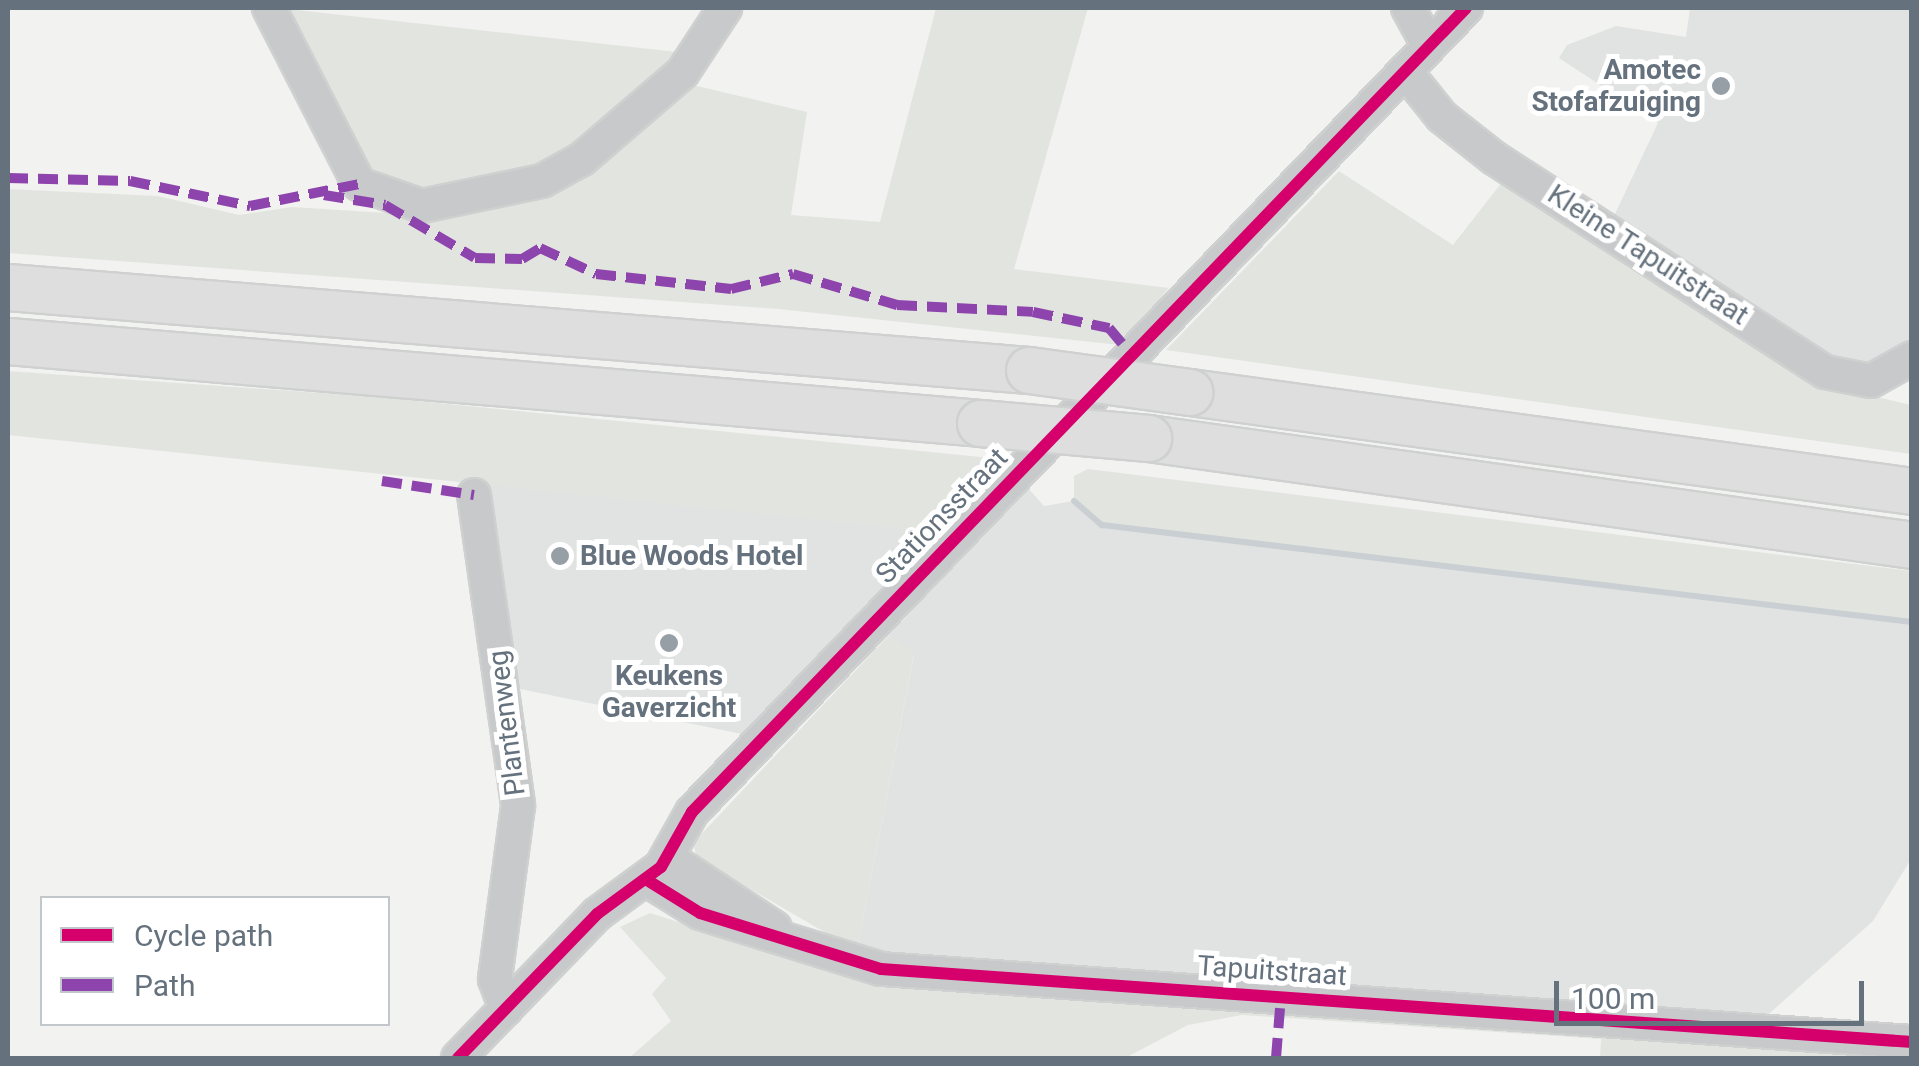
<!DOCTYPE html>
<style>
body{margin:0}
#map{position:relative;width:1919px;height:1066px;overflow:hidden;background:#f2f2f1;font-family:Roboto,sans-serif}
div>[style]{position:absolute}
.built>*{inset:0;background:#e1e2e2}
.green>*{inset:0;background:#e2e5df}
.stream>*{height:6px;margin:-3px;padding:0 3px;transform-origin:3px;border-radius:3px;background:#c9cfd2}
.roads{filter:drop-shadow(2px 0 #cfd0d0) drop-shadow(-2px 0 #cfd0d0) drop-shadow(0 2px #cfd0d0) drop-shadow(0 -2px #cfd0d0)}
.minor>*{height:32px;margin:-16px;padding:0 16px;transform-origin:16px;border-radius:16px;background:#c8c9ca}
.highway>*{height:45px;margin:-22.5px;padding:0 22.5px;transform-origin:22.5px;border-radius:22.5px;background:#dedede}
.bridges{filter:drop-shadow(2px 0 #cfd0d0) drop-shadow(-2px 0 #cfd0d0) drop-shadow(0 2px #cfd0d0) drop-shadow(0 -2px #cfd0d0)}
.highway-bridge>*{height:45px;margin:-22.5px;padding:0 22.5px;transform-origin:22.5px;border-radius:22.5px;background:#dedede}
.quiet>*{height:10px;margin-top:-5px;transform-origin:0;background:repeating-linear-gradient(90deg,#8e44ad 0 20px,transparent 0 30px)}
.cycleway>*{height:12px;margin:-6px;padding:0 6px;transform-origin:6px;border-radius:6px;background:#d6006c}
.dots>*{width:28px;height:28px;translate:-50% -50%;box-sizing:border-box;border:5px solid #fff;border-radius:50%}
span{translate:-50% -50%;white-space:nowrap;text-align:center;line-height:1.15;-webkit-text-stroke:10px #fff;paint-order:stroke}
.poi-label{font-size:28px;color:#65727e;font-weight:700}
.right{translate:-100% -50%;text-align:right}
.left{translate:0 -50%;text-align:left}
.street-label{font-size:28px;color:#65727e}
.frame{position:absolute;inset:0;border:10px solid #65727e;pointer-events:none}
.legend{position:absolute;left:40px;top:896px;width:350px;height:130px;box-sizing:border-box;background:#fff;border:2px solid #c1c7cb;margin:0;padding:12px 18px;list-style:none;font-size:30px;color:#65727e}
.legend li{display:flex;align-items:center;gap:20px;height:50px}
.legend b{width:50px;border:2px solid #c1c7cb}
.scale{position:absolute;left:1554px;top:981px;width:310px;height:45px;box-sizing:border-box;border:5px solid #65727e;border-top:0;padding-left:12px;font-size:30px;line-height:35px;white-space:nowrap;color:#65727e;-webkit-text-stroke:8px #fff;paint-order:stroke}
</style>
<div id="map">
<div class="built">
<div style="clip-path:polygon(1690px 8px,1911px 8px,1912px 337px,1900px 352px,1866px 369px,1819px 354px,1613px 218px,1658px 123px,1559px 58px,1567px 45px,1616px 26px,1686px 37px)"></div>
<div style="clip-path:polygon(489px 482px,938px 532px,747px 735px,515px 688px)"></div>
<div style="clip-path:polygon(1028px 488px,1044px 506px,1074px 501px,1102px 525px,1911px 622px,1911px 859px,1873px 921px,1762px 1020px,857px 951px,914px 655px,888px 636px)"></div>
</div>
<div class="green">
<div style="clip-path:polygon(278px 8px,686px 53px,555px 168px,421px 194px,377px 187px)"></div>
<div style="clip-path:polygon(936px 8px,1088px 8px,1014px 269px,1169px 288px,1120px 345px,778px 309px,8px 253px,8px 189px,158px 196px,239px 215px,292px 207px,434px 216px,684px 83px,807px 112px,791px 215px,880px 222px)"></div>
<div style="clip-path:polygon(1339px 171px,1453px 245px,1506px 177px,1809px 381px,1911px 405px,1911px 454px,1166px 350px)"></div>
<div style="clip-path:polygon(8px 371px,378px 397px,1011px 460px,938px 532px,8px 435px)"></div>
<div style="clip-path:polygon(1088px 469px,1911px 571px,1911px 622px,1102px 525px,1074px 501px,1074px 476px)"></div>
<div style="clip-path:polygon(888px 636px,914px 654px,857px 951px,697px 858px,693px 843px)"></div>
<div style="clip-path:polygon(650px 913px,856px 978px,1911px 1058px,1600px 1058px,1601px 1039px,1242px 1015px,1188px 1025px,1125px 1058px,629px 1058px,671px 1021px,652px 994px,666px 978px,620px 927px)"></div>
</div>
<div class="stream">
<div style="left:1074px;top:501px;width:37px;rotate:41deg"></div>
<div style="left:1102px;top:525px;width:816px;rotate:6.83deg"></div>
</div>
<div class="roads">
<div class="minor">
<div style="left:269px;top:8px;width:198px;rotate:62.9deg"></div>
<div style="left:359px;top:184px;width:67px;rotate:19.2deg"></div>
<div style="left:422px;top:206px;width:123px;rotate:-11.8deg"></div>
<div style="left:542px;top:181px;width:46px;rotate:-28.8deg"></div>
<div style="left:582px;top:159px;width:133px;rotate:-40.7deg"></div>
<div style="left:683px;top:72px;width:77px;rotate:-56.7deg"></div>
<div style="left:1408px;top:8px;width:43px;rotate:61.1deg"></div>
<div style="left:1405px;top:71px;width:59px;rotate:51.2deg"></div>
<div style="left:1442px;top:117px;width:66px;rotate:38.3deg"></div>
<div style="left:1494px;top:158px;width:394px;rotate:32.9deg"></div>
<div style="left:1825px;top:372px;width:47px;rotate:11.1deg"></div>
<div style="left:1871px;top:381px;width:47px;rotate:-29.3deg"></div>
<div style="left:474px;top:495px;width:314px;rotate:81.9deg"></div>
<div style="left:518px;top:806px;width:175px;rotate:97.6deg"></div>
<div style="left:495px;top:979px;width:32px;rotate:70deg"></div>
<div style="left:667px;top:857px;width:129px;rotate:33.3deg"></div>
<div style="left:647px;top:880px;width:62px;rotate:31.9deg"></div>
<div style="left:700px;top:913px;width:189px;rotate:17.2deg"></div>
<div style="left:881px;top:969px;width:1034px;rotate:4.05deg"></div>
<div style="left:458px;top:1058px;width:200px;rotate:-46deg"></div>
<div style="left:597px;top:914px;width:79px;rotate:-36.3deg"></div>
<div style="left:661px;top:867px;width:63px;rotate:-60.6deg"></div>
<div style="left:692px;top:812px;width:1116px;rotate:-46.09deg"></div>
</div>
<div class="highway">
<div style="left:8px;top:287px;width:1024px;rotate:4.65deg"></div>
<div style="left:8px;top:341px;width:975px;rotate:4.82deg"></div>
<div style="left:1190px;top:392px;width:729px;rotate:7.81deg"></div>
<div style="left:1148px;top:438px;width:771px;rotate:7.97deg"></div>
</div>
</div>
<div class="bridges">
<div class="highway-bridge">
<div style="left:1029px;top:370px;width:162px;rotate:7.8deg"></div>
<div style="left:980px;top:423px;width:169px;rotate:5.1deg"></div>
</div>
</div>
<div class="quiet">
<div style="left:8px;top:178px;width:122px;rotate:1.4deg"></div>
<div style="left:130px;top:181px;width:123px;rotate:11.8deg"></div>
<div style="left:250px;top:206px;width:111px;rotate:-11.4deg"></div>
<div style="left:324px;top:195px;width:62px;rotate:9.3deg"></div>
<div style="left:385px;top:205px;width:104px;rotate:30.5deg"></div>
<div style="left:475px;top:258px;width:47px;rotate:1.2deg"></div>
<div style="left:522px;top:259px;width:21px;rotate:-31deg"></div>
<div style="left:540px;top:248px;width:62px;rotate:24.9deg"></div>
<div style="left:596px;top:274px;width:136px;rotate:6.3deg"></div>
<div style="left:731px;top:289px;width:64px;rotate:-13.6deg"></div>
<div style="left:793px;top:274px;width:109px;rotate:16.6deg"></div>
<div style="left:897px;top:305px;width:136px;rotate:2.9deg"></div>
<div style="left:1033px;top:312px;width:78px;rotate:11.9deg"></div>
<div style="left:1109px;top:328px;width:35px;rotate:50deg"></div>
<div style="left:382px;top:481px;width:93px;rotate:8.7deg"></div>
<div style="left:1276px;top:1058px;width:62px;rotate:-85.4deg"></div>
</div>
<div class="cycleway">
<div style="left:647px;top:880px;width:62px;rotate:31.9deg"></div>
<div style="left:700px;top:913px;width:189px;rotate:17.2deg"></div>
<div style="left:881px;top:969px;width:1034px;rotate:4.05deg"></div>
<div style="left:458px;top:1058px;width:200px;rotate:-46deg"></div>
<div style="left:597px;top:914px;width:79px;rotate:-36.3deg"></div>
<div style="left:661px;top:867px;width:63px;rotate:-60.6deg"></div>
<div style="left:692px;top:812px;width:1116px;rotate:-46.09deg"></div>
</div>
<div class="dots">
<div style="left:1721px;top:86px;background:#969fa6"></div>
<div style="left:560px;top:556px;background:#969fa6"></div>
<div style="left:669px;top:643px;background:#969fa6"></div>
</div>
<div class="poi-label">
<span class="right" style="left:1701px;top:86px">Amotec<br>Stofafzuiging</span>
<span class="left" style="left:580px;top:556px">Blue Woods Hotel</span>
<span style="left:669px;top:692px">Keukens<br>Gaverzicht</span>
</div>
<div class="street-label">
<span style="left:1648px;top:255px;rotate:33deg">Kleine Tapuitstraat</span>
<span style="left:942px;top:516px;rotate:-46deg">Stationsstraat</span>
<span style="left:507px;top:723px;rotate:-97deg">Plantenweg</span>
<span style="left:1272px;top:971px;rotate:4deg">Tapuitstraat</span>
</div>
<div class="frame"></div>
<ul class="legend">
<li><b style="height:12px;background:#d6006c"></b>Cycle path</li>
<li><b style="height:12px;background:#8e44ad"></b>Path</li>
</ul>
<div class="scale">100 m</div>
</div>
